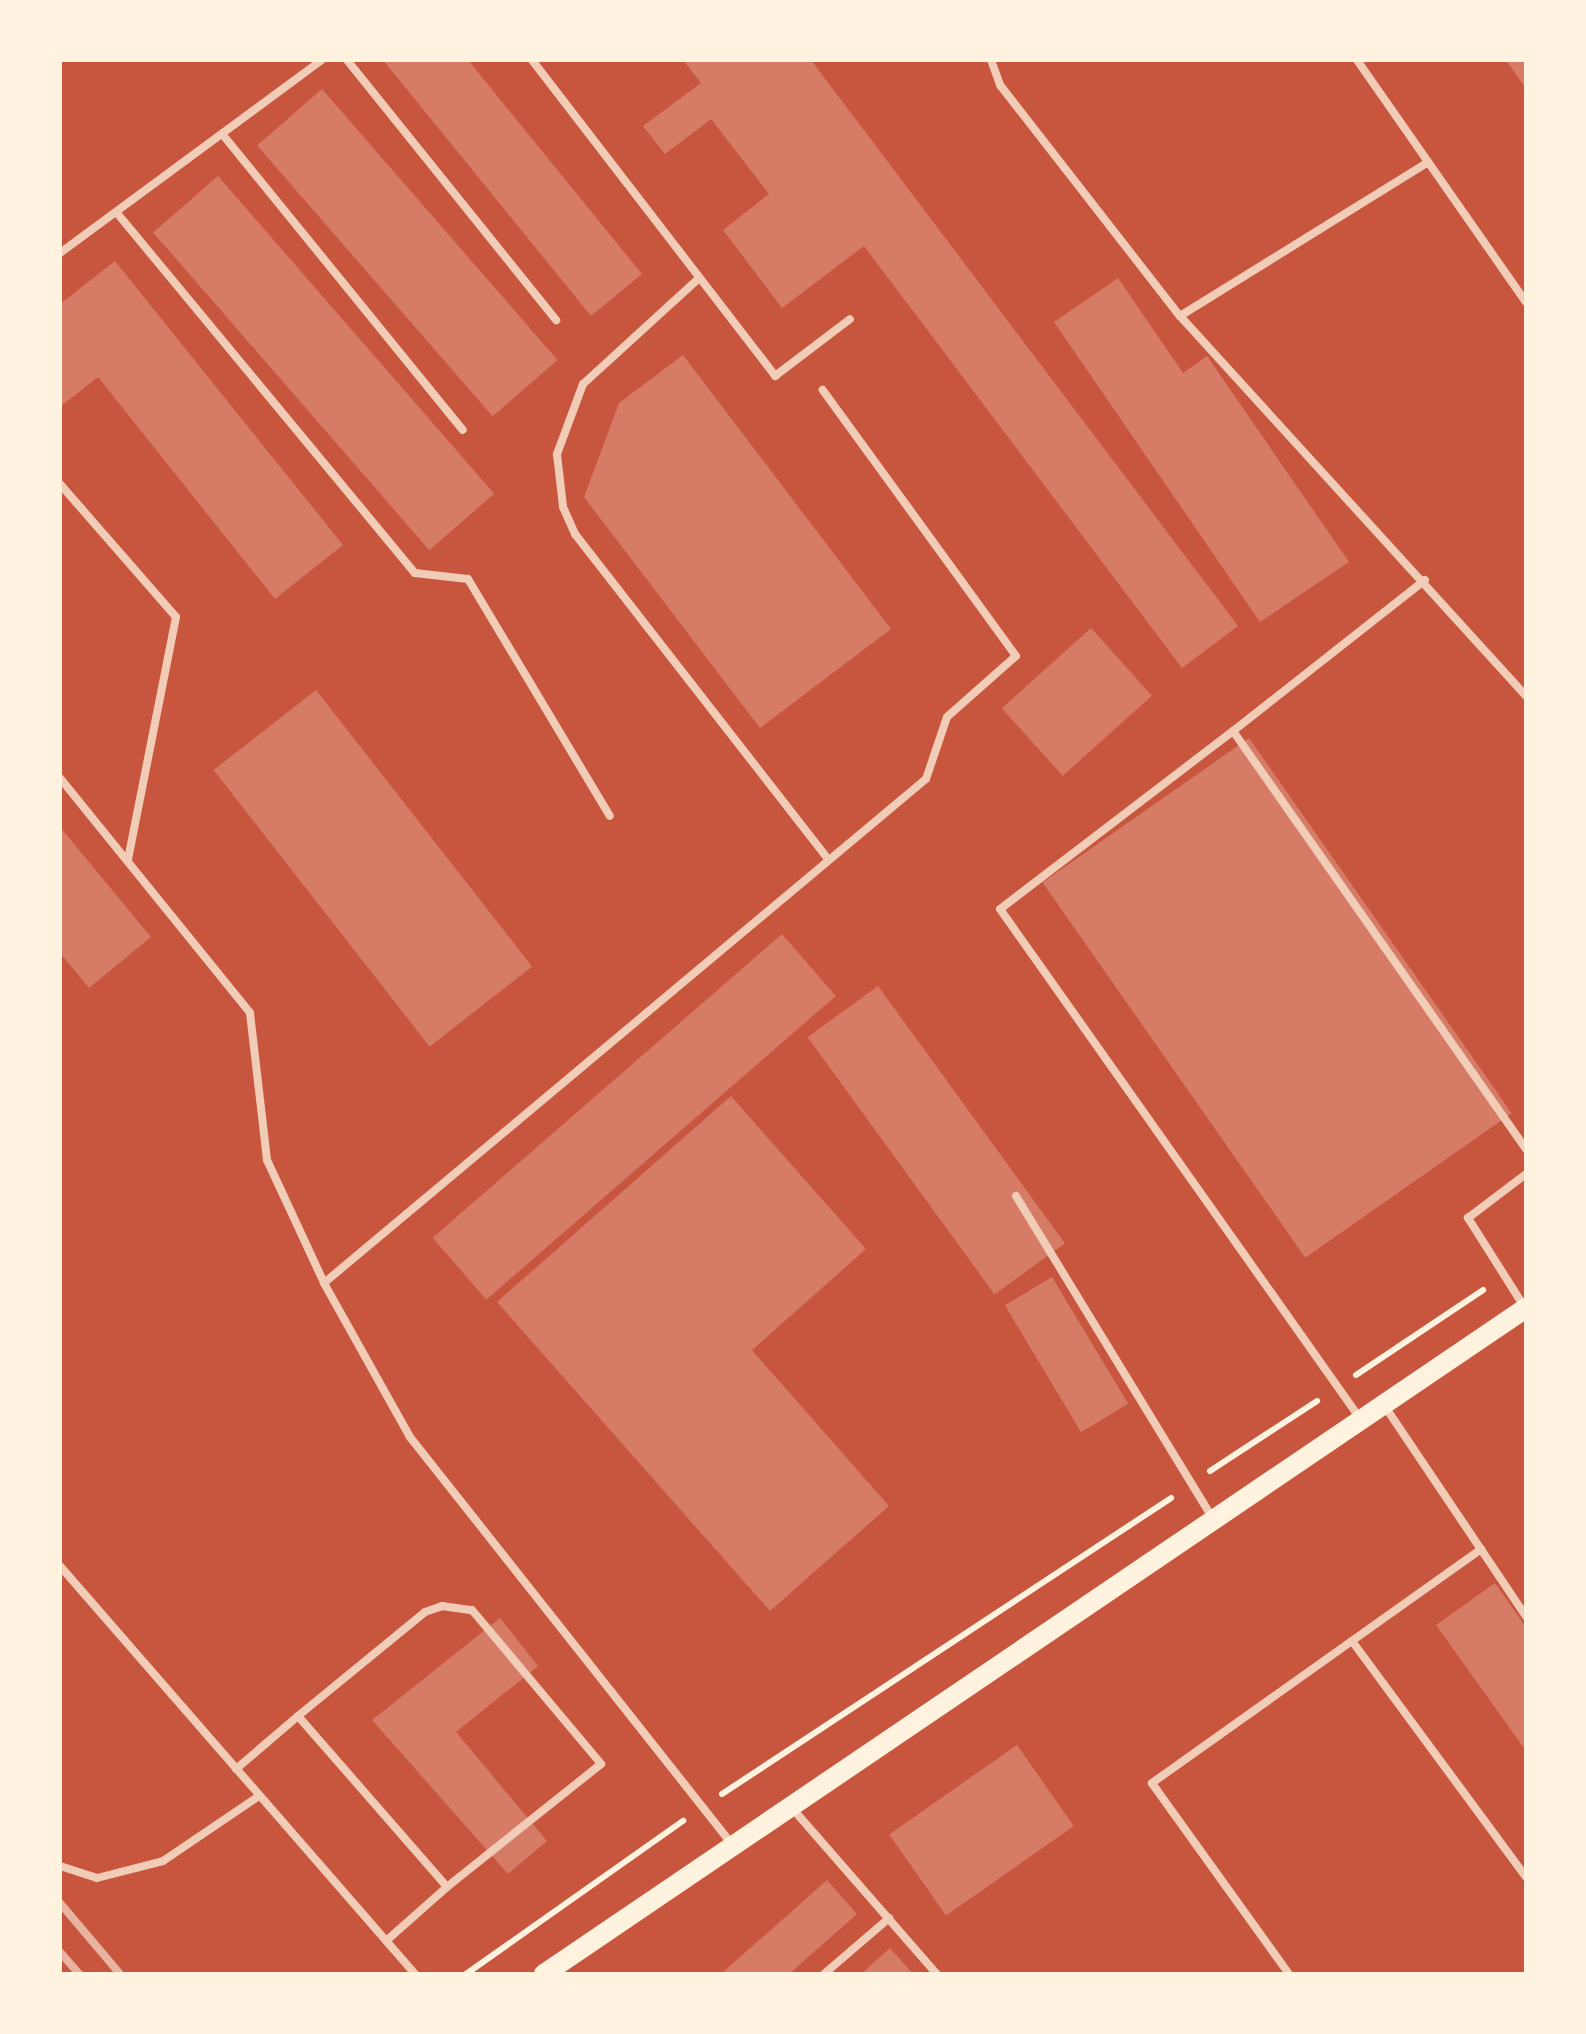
<!DOCTYPE html>
<style>
body{margin:0}
#map{position:relative;width:1586px;height:2034px;overflow:hidden;background:#c8553d;font-family:Rubik,sans-serif}
div>[style]{position:absolute}
.building>*{inset:0;background:#d67c66;transform-origin:0 0}
.path>*{height:6px;margin:-3px;padding:0 3px;transform-origin:3px;border-radius:3px;background:#fff3e0}
.service>*{height:8px;margin:-4px;padding:0 4px;transform-origin:4px;border-radius:4px;background:#f1ccb7}
.secondary>*{height:20px;margin:-10px;padding:0 10px;transform-origin:10px;border-radius:10px;background:#fff3e0}
.rail>*{height:8px;margin:-4px;padding:0 4px;transform-origin:4px;border-radius:4px;background:#e9b49f}
span{translate:-50% -50%;white-space:nowrap;text-align:center;line-height:1.15;-webkit-text-stroke:8px #fff3e0;paint-order:stroke}
.frame{position:absolute;inset:0;border:62px solid #fff3e0;pointer-events:none}
</style>
<div id="map">
<div class="building">
<div style="clip-path:polygon(383px 60px,468px 60px,642px 274px,591px 316px)"></div>
<div style="clip-path:polygon(683px 60px,811px 60px,1238px 626px,1182px 668px,864px 246px,782px 308px,723px 230px,769px 194px,711px 119px,665px 154px,643px 126px,701px 83px)"></div>
<div style="clip-path:polygon(1506px 60px,1526px 60px,1526px 89px)"></div>
<div style="left:322px;top:89px;width:359px;height:86px;rotate:49deg"></div>
<div style="left:218px;top:176px;width:421px;height:86px;rotate:49deg"></div>
<div style="clip-path:polygon(115px 261px,343px 545px,275px 599px,98px 377px,60px 407px,60px 304px)"></div>
<div style="clip-path:polygon(1118px 278px,1183px 373px,1207px 356px,1349px 562px,1260px 622px,1054px 322px)"></div>
<div style="clip-path:polygon(683px 355px,891px 629px,760px 728px,584px 497px,619px 403px)"></div>
<div style="left:1091px;top:628px;width:91px;height:120px;rotate:48deg"></div>
<div style="left:316px;top:690px;width:351px;height:130px;rotate:52deg"></div>
<div style="left:1249px;top:738px;width:458px;height:252px;rotate:55deg"></div>
<div style="clip-path:polygon(60px 827px,151px 937px,89px 988px,60px 953px)"></div>
<div style="left:782px;top:934px;width:82px;height:463px;rotate:49deg"></div>
<div style="left:878px;top:986px;width:318px;height:87px;rotate:54deg"></div>
<div style="clip-path:polygon(731px 1096px,866px 1249px,752px 1350px,889px 1506px,770px 1611px,497px 1302px)"></div>
<div style="left:1052px;top:1277px;width:148px;height:55px;rotate:59deg"></div>
<div style="clip-path:polygon(1495px 1583px,1526px 1627px,1526px 1751px,1436px 1625px)"></div>
<div style="clip-path:polygon(500px 1618px,538px 1666px,456px 1732px,547px 1841px,508px 1874px,372px 1720px)"></div>
<div style="left:1017px;top:1745px;width:99px;height:156px;rotate:55deg"></div>
<div style="clip-path:polygon(827px 1880px,857px 1914px,789px 1974px,721px 1974px)"></div>
<div style="clip-path:polygon(890px 1948px,913px 1974px,861px 1974px)"></div>
</div>
<div class="path">
<div style="left:1356px;top:1375px;width:153px;rotate:-33.8deg"></div>
<div style="left:1210px;top:1471px;width:128px;rotate:-33.2deg"></div>
<div style="left:722px;top:1794px;width:538px;rotate:-33.39deg"></div>
<div style="left:466px;top:1974px;width:266px;rotate:-35.2deg"></div>
</div>
<div class="service">
<div style="left:347px;top:60px;width:334px;rotate:51.2deg"></div>
<div style="left:532px;top:60px;width:399px;rotate:52.4deg"></div>
<div style="left:775px;top:376px;width:94px;rotate:-37.2deg"></div>
<div style="left:991px;top:60px;width:27px;rotate:70deg"></div>
<div style="left:1000px;top:85px;width:293px;rotate:52.1deg"></div>
<div style="left:1180px;top:316px;width:514px;rotate:47.68deg"></div>
<div style="left:1357px;top:60px;width:295px;rotate:55.1deg"></div>
<div style="left:223px;top:135px;width:380px;rotate:50.9deg"></div>
<div style="left:117px;top:213px;width:467px;rotate:50.4deg"></div>
<div style="left:415px;top:573px;width:53px;rotate:6.5deg"></div>
<div style="left:468px;top:579px;width:276px;rotate:59.1deg"></div>
<div style="left:60px;top:253px;width:325px;rotate:-36.4deg"></div>
<div style="left:697px;top:280px;width:154px;rotate:137.6deg"></div>
<div style="left:583px;top:384px;width:75px;rotate:110.4deg"></div>
<div style="left:557px;top:454px;width:53px;rotate:83.5deg"></div>
<div style="left:563px;top:507px;width:30px;rotate:66deg"></div>
<div style="left:575px;top:534px;width:413px;rotate:52.1deg"></div>
<div style="left:1180px;top:316px;width:292px;rotate:-31.8deg"></div>
<div style="left:60px;top:484px;width:176px;rotate:48.9deg"></div>
<div style="left:176px;top:617px;width:248px;rotate:101.2deg"></div>
<div style="left:1425px;top:580px;width:244px;rotate:141.8deg"></div>
<div style="left:1233px;top:731px;width:510px;rotate:54.97deg"></div>
<div style="left:1233px;top:731px;width:293px;rotate:142.6deg"></div>
<div style="left:1000px;top:909px;width:622px;rotate:54.75deg"></div>
<div style="left:60px;top:778px;width:302px;rotate:51deg"></div>
<div style="left:250px;top:1013px;width:148px;rotate:83.4deg"></div>
<div style="left:267px;top:1160px;width:136px;rotate:65.1deg"></div>
<div style="left:1016px;top:1196px;width:375px;rotate:58.6deg"></div>
<div style="left:1525px;top:1308px;width:107px;rotate:-122.3deg"></div>
<div style="left:1468px;top:1218px;width:73px;rotate:-37.2deg"></div>
<div style="left:1386px;top:1408px;width:251px;rotate:56.1deg"></div>
<div style="left:60px;top:1566px;width:541px;rotate:48.97deg"></div>
<div style="left:1352px;top:1641px;width:293px;rotate:53.6deg"></div>
<div style="left:298px;top:1716px;width:164px;rotate:-39.3deg"></div>
<div style="left:425px;top:1612px;width:18px;rotate:-19deg"></div>
<div style="left:442px;top:1606px;width:30px;rotate:8deg"></div>
<div style="left:472px;top:1610px;width:201px;rotate:50deg"></div>
<div style="left:601px;top:1764px;width:197px;rotate:141.4deg"></div>
<div style="left:236px;top:1769px;width:82px;rotate:-40.5deg"></div>
<div style="left:298px;top:1716px;width:227px;rotate:48.9deg"></div>
<div style="left:447px;top:1887px;width:81px;rotate:138.5deg"></div>
<div style="left:792px;top:1808px;width:220px;rotate:48.9deg"></div>
<div style="left:731px;top:1843px;width:518px;rotate:-128.33deg"></div>
<div style="left:410px;top:1437px;width:176px;rotate:-119.2deg"></div>
<div style="left:324px;top:1283px;width:785px;rotate:-39.94deg"></div>
<div style="left:926px;top:779px;width:65px;rotate:-71.3deg"></div>
<div style="left:947px;top:717px;width:92px;rotate:-41.5deg"></div>
<div style="left:1016px;top:656px;width:329px;rotate:-126deg"></div>
<div style="left:60px;top:1866px;width:39px;rotate:18deg"></div>
<div style="left:97px;top:1878px;width:68px;rotate:-14.4deg"></div>
<div style="left:163px;top:1861px;width:116px;rotate:-34.1deg"></div>
<div style="left:824px;top:1974px;width:86px;rotate:-40.7deg"></div>
<div style="left:1289px;top:1974px;width:235px;rotate:-125.7deg"></div>
<div style="left:1152px;top:1783px;width:404px;rotate:-35.4deg"></div>
</div>
<div class="secondary">
<div style="left:544px;top:1974px;width:1187px;rotate:-34.15deg"></div>
</div>
<div class="rail">
<div style="left:60px;top:1903px;width:93px;rotate:49.8deg"></div>
<div style="left:60px;top:1952px;width:29px;rotate:49deg"></div>
</div>
<div class="frame"></div>
</div>
